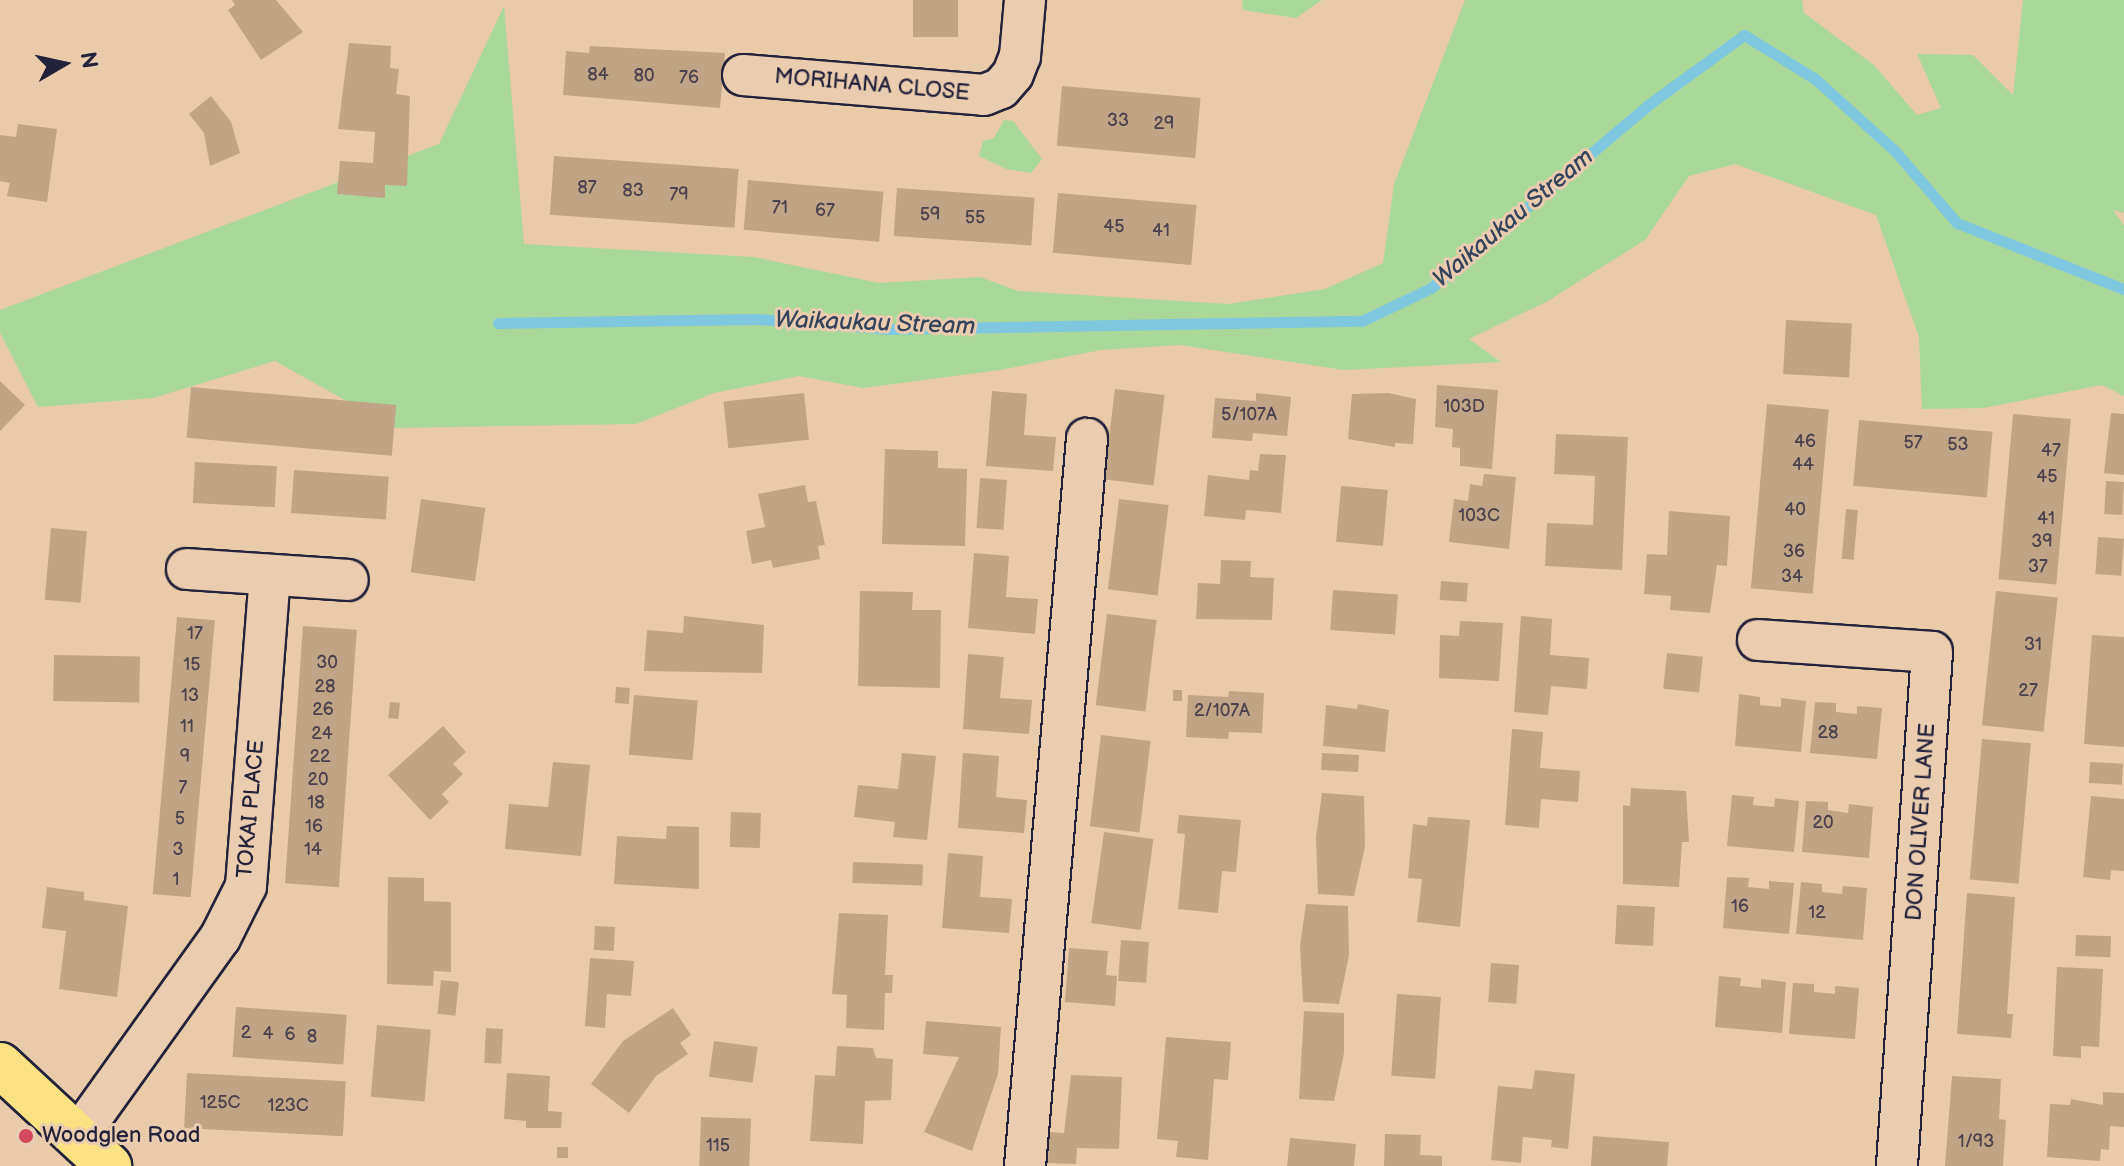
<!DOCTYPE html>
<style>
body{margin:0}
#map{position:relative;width:2124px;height:1166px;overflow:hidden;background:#e9cba9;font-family:"Balsamiq Sans",sans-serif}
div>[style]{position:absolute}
.green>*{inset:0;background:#aad898}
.stream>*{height:11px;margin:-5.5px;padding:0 5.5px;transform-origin:5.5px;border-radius:5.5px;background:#7ec7df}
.building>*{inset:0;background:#c0a486;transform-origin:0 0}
.roads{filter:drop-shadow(2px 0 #22223b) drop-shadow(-2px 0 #22223b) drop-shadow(0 2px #22223b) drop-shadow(0 -2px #22223b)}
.minor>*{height:40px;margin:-20px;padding:0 20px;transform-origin:20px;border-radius:20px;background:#eacdb0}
.major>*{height:44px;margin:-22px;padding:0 22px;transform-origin:22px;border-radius:22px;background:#fae181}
.dots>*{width:22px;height:22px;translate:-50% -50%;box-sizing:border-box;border:4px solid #eacdb0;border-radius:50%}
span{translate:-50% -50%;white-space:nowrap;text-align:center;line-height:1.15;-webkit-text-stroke:6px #eacdb0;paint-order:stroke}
.number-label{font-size:18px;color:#4a424e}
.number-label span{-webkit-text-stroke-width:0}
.street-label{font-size:22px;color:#22223b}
.poi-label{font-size:22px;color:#22223b}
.left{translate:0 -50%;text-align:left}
.water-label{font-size:24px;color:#34435c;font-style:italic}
.north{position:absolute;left:24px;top:24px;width:80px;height:80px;-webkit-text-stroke:6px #eacdb0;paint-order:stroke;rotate:81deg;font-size:22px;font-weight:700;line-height:32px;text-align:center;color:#22223b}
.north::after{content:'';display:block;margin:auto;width:28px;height:36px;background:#22223b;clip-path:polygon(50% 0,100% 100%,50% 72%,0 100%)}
</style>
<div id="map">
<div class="green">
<div style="clip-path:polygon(1242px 0,1322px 0,1296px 18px,1243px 10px)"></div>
<div style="clip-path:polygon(1465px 0,1802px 0,1804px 13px,1874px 65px,1917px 115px,1941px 108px,1917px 54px,1973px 55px,2013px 95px,2023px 0,2124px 0,2124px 213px,2113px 210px,2124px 226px,2124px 396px,2102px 385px,1983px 408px,1922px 409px,1919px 337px,1876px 215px,1735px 164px,1689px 176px,1645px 240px,1546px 302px,1469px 339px,1501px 362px,1344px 370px,1180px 345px,1101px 350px,1000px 370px,863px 388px,799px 376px,714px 393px,636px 424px,395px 428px,275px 361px,153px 398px,38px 407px,0 333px,0 310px,439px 144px,504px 6px,524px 244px,754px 257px,879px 283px,980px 277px,1018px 291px,1228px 304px,1325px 289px,1383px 263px,1394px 184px)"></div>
<div style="clip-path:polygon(1004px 120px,1013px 121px,1042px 159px,1031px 173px,1006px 169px,979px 156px,983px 141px,994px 138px)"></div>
</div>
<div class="stream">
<div style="left:498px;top:323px;width:259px;rotate:-0.9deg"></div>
<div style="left:757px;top:319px;width:132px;rotate:4.3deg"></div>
<div style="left:889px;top:329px;width:473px;rotate:-1deg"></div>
<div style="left:1362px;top:321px;width:76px;rotate:-25.6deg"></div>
<div style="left:1431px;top:288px;width:284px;rotate:-40.1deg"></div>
<div style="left:1648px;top:105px;width:119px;rotate:-36.1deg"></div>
<div style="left:1744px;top:35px;width:82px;rotate:31.6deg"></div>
<div style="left:1814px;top:78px;width:109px;rotate:42deg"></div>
<div style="left:1895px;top:151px;width:95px;rotate:49.3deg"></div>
<div style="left:1957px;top:223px;width:180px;rotate:21.6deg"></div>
</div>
<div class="building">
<div style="clip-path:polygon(232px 0,276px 0,303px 32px,261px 60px,228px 10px,235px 5px)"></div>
<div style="left:913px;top:0;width:45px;height:37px"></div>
<div style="clip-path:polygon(349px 43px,391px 46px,390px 68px,399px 69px,396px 94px,410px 96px,407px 186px,385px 185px,385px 198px,337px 194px,340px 161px,373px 163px,375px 132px,338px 129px)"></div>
<div style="clip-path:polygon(590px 46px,725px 53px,720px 108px,563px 95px,566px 51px,589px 53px)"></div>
<div style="left:1062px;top:86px;width:139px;height:60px;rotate:5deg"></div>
<div style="clip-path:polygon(211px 96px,231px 122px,240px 153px,210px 166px,204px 133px,189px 114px)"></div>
<div style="clip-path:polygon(18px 124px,57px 129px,47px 202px,7px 196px,10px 183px,0 181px,0 135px,16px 137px)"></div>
<div style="left:554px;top:156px;width:185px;height:59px;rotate:4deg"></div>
<div style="left:748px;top:180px;width:136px;height:50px;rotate:5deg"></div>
<div style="left:897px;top:188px;width:138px;height:48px;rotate:4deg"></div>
<div style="left:1058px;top:193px;width:139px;height:60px;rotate:5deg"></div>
<div style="left:1786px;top:320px;width:66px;height:54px;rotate:3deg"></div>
<div style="clip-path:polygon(0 381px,25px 405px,0 431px)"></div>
<div style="clip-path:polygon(1437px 385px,1498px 390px,1492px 469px,1460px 466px,1460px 448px,1452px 447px,1453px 429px,1435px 427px)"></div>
<div style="left:191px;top:387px;width:206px;height:51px;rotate:5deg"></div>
<div style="left:1115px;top:389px;width:50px;height:91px;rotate:7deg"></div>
<div style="clip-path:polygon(992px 391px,1027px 394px,1024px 435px,1056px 437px,1053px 471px,986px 466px)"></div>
<div style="left:804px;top:393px;width:47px;height:81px;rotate:84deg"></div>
<div style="clip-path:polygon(1256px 393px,1291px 397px,1287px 436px,1253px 433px,1252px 441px,1212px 438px,1215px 398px,1256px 401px)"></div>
<div style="clip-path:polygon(1388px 393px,1416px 399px,1413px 444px,1395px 443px,1395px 447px,1348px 439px,1352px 394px)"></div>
<div style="left:1767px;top:404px;width:62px;height:185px;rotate:5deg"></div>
<div style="clip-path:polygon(2111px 413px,2124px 414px,2124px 475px,2104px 473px)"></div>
<div style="left:2013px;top:414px;width:58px;height:166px;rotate:5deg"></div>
<div style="left:1859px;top:420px;width:134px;height:66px;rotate:5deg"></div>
<div style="clip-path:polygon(1556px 434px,1628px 437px,1622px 570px,1545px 566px,1547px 523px,1593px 525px,1595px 476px,1554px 474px)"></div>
<div style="clip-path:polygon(885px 449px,938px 451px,938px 468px,967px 469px,965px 546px,882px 544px)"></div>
<div style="clip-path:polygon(1260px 454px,1286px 455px,1281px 513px,1246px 510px,1245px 520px,1204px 516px,1208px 475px,1249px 480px,1250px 470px,1258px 471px)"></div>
<div style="left:195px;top:462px;width:82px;height:41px;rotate:3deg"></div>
<div style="left:294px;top:470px;width:95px;height:43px;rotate:4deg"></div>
<div style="clip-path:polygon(1484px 474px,1516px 477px,1509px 549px,1449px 542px,1454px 499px,1468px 501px,1470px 484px,1482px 486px)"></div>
<div style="left:980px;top:478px;width:27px;height:50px;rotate:4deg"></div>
<div style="left:2106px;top:481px;width:18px;height:33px;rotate:3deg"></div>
<div style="clip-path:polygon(805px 485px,808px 502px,816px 501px,825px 545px,818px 546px,820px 559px,773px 568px,771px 560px,752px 564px,746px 531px,765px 527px,758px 494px)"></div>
<div style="left:1341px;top:486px;width:47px;height:56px;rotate:5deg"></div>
<div style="left:421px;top:499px;width:65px;height:74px;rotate:8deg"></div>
<div style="left:1119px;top:499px;width:50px;height:91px;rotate:7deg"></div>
<div style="left:1846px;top:509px;width:12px;height:50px;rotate:5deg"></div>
<div style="clip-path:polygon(1669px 511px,1730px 516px,1727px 566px,1717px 565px,1710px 613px,1670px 610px,1671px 596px,1644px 594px,1647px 554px,1667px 555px)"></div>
<div style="left:51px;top:528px;width:36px;height:72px;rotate:5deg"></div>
<div style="left:2098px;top:537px;width:26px;height:37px;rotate:4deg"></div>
<div style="clip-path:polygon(974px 553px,1009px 556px,1006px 597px,1038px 599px,1035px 634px,968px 628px)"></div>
<div style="clip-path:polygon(1221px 560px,1251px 561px,1250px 577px,1274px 578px,1272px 620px,1196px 619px,1198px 583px,1220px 584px)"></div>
<div style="left:1441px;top:581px;width:27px;height:19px;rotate:4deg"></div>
<div style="left:1333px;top:590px;width:65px;height:40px;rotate:4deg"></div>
<div style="clip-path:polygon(860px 591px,913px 592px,912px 610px,941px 610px,940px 688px,858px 686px)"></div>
<div style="left:1996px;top:591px;width:62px;height:135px;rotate:6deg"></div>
<div style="left:1107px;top:614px;width:50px;height:92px;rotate:7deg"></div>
<div style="clip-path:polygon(684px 616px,764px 625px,762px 673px,644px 671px,647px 630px,683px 633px)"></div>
<div style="clip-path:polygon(1521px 616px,1552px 619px,1550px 655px,1589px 658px,1587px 689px,1551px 686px,1548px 715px,1514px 712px)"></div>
<div style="left:177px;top:617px;width:38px;height:278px;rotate:5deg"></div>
<div style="clip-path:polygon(1460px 621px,1503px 623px,1499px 681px,1439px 678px,1440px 635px,1459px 636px)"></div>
<div style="left:303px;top:626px;width:54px;height:258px;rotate:4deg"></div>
<div style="clip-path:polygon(2092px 635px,2124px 637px,2124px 747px,2084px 744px)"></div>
<div style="left:1667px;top:653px;width:36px;height:36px;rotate:6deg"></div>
<div style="clip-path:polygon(968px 654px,1004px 657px,1000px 698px,1032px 700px,1029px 734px,963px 729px)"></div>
<div style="left:54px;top:655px;width:86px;height:46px;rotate:1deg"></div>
<div style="left:616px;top:687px;width:14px;height:16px;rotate:4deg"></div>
<div style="left:1173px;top:690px;width:9px;height:11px"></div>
<div style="clip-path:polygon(1229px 691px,1264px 693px,1262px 733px,1229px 732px,1228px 739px,1186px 737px,1188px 695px,1228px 697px)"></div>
<div style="clip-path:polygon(1739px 694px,1760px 697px,1760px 705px,1781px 707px,1781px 698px,1806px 701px,1801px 752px,1735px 746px)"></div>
<div style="left:634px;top:695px;width:64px;height:60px;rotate:5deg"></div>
<div style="left:390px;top:702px;width:10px;height:16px;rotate:6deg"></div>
<div style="clip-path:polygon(1815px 702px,1836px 703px,1836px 712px,1857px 714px,1857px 706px,1882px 708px,1877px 759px,1810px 753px)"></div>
<div style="clip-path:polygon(1358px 704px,1389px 710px,1385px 752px,1323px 746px,1326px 705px,1357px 709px)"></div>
<div style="clip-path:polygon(443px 726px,466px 752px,453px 764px,463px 774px,442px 794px,449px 802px,430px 820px,388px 775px)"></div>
<div style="clip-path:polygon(1512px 729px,1543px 732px,1540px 768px,1580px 771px,1578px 802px,1541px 799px,1539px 828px,1505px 825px)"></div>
<div style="left:1101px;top:735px;width:50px;height:92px;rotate:7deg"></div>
<div style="left:1982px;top:739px;width:49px;height:141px;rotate:5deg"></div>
<div style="clip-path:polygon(902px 753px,936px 756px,927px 840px,893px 837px,895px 822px,854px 817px,858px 785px,898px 789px)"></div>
<div style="clip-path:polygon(963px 753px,999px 756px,996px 797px,1027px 800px,1024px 833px,958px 828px)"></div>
<div style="left:1322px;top:753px;width:37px;height:17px;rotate:3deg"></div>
<div style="clip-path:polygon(553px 762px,590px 765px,581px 856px,505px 849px,509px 804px,548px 807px)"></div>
<div style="left:2090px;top:762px;width:33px;height:21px;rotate:3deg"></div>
<div style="clip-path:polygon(1631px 788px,1686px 791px,1689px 842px,1682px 842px,1679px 887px,1623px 884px,1623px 805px,1630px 806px)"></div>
<div style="clip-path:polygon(1322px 793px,1364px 796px,1365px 847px,1354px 896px,1318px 894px,1316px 837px)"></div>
<div style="clip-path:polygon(1732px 795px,1754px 797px,1753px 805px,1774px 807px,1775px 798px,1799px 801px,1794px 852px,1727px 846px)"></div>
<div style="clip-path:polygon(2091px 796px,2124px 799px,2124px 871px,2111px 870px,2110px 880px,2083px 877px)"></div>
<div style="clip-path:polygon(1806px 801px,1828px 802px,1828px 810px,1848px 813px,1849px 804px,1873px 807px,1869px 858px,1802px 852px)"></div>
<div style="left:731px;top:812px;width:30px;height:35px;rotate:2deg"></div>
<div style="clip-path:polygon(1179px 815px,1241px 820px,1236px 872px,1222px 871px,1218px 913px,1178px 909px,1185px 834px,1177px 833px)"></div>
<div style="clip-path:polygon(1428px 817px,1470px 820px,1460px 927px,1417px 922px,1422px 879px,1408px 878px,1413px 824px,1427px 826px)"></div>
<div style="clip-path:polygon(667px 826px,699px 827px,699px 889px,614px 884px,617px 836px,666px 839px)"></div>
<div style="left:1104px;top:832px;width:50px;height:92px;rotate:8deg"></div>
<div style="clip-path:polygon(948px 853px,983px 856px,980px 897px,1012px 899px,1009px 933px,942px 928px)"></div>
<div style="left:853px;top:862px;width:70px;height:21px;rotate:2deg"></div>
<div style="clip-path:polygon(388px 877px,424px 878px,424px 901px,451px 902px,451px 972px,434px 971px,433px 986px,387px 984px)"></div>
<div style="clip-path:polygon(1727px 877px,1749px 878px,1748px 887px,1769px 889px,1769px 881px,1794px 883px,1789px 934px,1723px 928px)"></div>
<div style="clip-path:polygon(1801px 882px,1822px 884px,1822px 892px,1842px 894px,1843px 886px,1867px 888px,1863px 940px,1796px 934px)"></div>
<div style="clip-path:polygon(47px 887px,84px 892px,84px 900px,128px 906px,117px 997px,59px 989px,66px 931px,42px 928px)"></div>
<div style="clip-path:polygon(1967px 893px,2015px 897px,2007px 1014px,2013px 1014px,2011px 1038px,1957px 1034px)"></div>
<div style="clip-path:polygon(1306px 904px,1348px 906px,1349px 955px,1339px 1004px,1303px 1002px,1300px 946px)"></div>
<div style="left:1617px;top:905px;width:38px;height:39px;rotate:3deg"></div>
<div style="clip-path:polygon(839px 913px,888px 915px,885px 975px,893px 975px,892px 993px,885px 993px,884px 1030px,846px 1028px,847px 995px,832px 994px)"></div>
<div style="left:595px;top:926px;width:20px;height:24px;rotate:3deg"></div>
<div style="left:2076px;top:935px;width:35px;height:21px;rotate:2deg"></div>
<div style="left:1121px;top:940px;width:28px;height:41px;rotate:4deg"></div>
<div style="clip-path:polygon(1069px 948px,1108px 951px,1106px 975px,1117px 976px,1115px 1006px,1065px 1002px)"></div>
<div style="clip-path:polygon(590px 958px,634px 961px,631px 996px,607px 994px,605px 1028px,585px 1026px)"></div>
<div style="left:1491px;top:963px;width:28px;height:39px;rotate:4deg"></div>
<div style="clip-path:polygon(2057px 967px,2103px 969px,2099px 1047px,2081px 1046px,2081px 1058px,2053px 1056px)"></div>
<div style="clip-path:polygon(1719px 976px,1741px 978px,1740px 986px,1761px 988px,1761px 979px,1786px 982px,1782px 1033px,1715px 1027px)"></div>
<div style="left:441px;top:980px;width:18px;height:34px;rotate:6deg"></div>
<div style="clip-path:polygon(1793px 983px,1814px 984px,1814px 992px,1835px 994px,1835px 986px,1859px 988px,1855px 1039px,1789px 1034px)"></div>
<div style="left:1397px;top:994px;width:44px;height:82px;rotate:4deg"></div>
<div style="left:236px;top:1007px;width:111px;height:50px;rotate:4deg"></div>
<div style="clip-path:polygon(673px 1008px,691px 1035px,680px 1043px,688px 1054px,656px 1076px,629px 1113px,591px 1084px,623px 1041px)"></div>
<div style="clip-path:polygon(1304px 1011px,1344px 1013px,1344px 1053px,1334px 1101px,1299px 1099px)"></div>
<div style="clip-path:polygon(926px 1021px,1001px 1027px,998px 1074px,972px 1151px,924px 1132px,959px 1057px,923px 1054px)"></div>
<div style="left:377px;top:1025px;width:54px;height:72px;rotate:5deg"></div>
<div style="left:486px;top:1028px;width:17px;height:35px;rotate:3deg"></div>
<div style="clip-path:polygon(1166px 1037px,1231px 1042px,1228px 1080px,1214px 1079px,1208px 1160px,1176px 1157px,1178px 1141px,1157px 1139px)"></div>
<div style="left:714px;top:1041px;width:44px;height:36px;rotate:8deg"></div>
<div style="clip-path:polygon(837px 1046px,873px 1048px,876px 1058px,893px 1059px,891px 1100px,865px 1101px,863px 1144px,810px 1141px,815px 1075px,835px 1076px)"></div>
<div style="clip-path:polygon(1535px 1070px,1575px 1074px,1568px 1149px,1551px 1147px,1552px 1140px,1523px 1137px,1521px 1163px,1491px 1160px,1498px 1086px,1532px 1089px)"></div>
<div style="left:187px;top:1073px;width:159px;height:55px;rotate:3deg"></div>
<div style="clip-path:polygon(507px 1073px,550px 1076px,548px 1111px,562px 1112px,561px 1128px,526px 1128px,526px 1121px,504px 1119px)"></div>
<div style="clip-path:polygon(1071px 1075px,1122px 1077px,1119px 1149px,1077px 1148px,1076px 1164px,1048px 1163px,1049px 1132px,1064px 1133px)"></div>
<div style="clip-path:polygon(1952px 1076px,2001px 1079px,1999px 1119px,2006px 1120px,2003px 1166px,1945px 1166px)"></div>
<div style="clip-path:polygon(2103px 1092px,2124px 1093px,2124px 1127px,2110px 1126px,2109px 1150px,2101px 1149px,2100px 1161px,2047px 1157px,2050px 1104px,2070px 1105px,2071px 1099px,2103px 1105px)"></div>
<div style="left:701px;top:1117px;width:50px;height:49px;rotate:2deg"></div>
<div style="clip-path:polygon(1385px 1134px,1421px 1135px,1420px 1155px,1442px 1156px,1442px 1166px,1384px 1166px)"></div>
<div style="clip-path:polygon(1593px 1136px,1669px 1142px,1667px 1166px,1591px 1166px)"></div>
<div style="clip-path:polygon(1290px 1138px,1356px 1144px,1354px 1166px,1287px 1166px)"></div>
<div style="left:557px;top:1147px;width:11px;height:11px"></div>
</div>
<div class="roads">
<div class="minor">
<div style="left:743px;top:75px;width:242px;rotate:4.7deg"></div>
<div style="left:984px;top:95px;width:18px;rotate:-22deg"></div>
<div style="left:1001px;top:88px;width:18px;rotate:-49deg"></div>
<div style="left:1013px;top:74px;width:19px;rotate:-69deg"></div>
<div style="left:1020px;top:56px;width:56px;rotate:-84.9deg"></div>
<div style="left:187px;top:569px;width:161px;rotate:3.9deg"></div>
<div style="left:1758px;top:640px;width:174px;rotate:3.9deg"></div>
<div style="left:1932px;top:652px;width:515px;rotate:93.9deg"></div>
<div style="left:78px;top:1136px;width:244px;rotate:-54.4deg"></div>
<div style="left:220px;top:938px;width:58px;rotate:-63.4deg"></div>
<div style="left:246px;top:886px;width:312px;rotate:-85.6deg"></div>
<div style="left:1025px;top:1166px;width:730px;rotate:-85.13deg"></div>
</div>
<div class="major">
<div style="left:0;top:1065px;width:149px;rotate:42.8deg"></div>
</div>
</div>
<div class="dots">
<div style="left:26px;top:1136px;background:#d1495b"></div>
</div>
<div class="number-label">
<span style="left:598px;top:75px">84</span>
<span style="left:644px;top:76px">80</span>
<span style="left:689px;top:78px">76</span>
<span style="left:1118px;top:121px">33</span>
<span style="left:1164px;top:124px">29</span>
<span style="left:587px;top:188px">87</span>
<span style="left:633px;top:191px">83</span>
<span style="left:679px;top:195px">79</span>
<span style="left:780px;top:208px">71</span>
<span style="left:825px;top:211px">67</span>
<span style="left:930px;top:215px">59</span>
<span style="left:975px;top:218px">55</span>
<span style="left:1114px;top:227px">45</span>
<span style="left:1161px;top:231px">41</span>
<span style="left:1464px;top:407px">103D</span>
<span style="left:1249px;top:415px">5/107A</span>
<span style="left:1805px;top:442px">46</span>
<span style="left:1913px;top:443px">57</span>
<span style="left:1958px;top:445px">53</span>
<span style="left:2051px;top:451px">47</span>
<span style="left:1803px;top:465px">44</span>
<span style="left:2047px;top:477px">45</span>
<span style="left:1795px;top:510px">40</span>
<span style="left:1479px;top:516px">103C</span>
<span style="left:2046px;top:519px">41</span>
<span style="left:2042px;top:542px">39</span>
<span style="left:1794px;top:552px">36</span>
<span style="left:2038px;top:567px">37</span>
<span style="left:1792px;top:577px">34</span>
<span style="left:195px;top:634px">17</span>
<span style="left:2033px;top:645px">31</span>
<span style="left:327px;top:663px">30</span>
<span style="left:192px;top:665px">15</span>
<span style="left:325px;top:687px">28</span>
<span style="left:2028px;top:691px">27</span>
<span style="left:190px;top:696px">13</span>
<span style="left:323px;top:710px">26</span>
<span style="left:1222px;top:711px">2/107A</span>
<span style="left:187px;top:727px">11</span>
<span style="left:1828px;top:733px">28</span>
<span style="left:322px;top:734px">24</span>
<span style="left:185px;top:757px">9</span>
<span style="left:320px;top:757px">22</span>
<span style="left:318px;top:780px">20</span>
<span style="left:183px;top:788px">7</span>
<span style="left:316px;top:803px">18</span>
<span style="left:180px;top:819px">5</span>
<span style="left:1823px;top:823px">20</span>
<span style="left:314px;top:827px">16</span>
<span style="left:178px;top:850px">3</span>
<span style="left:313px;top:850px">14</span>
<span style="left:176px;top:880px">1</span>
<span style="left:1740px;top:907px">16</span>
<span style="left:1817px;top:913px">12</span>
<span style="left:246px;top:1033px">2</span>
<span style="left:268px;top:1034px">4</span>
<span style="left:290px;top:1035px">6</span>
<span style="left:312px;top:1037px">8</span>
<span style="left:220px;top:1103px">125C</span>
<span style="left:288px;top:1106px">123C</span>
<span style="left:1976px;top:1142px">1/93</span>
<span style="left:718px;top:1146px">115</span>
</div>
<div class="street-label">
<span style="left:872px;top:85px;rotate:5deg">MORIHANA CLOSE</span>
<span style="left:251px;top:809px;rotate:-85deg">TOKAI PLACE</span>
<span style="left:1921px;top:822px;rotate:-86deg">DON OLIVER LANE</span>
</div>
<div class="poi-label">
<span class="left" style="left:42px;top:1136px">Woodglen Road</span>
</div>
<div class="water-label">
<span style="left:1513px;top:218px;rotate:-40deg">Waikaukau Stream</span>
<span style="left:875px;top:323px;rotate:2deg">Waikaukau Stream</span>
</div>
<div class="north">N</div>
</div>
